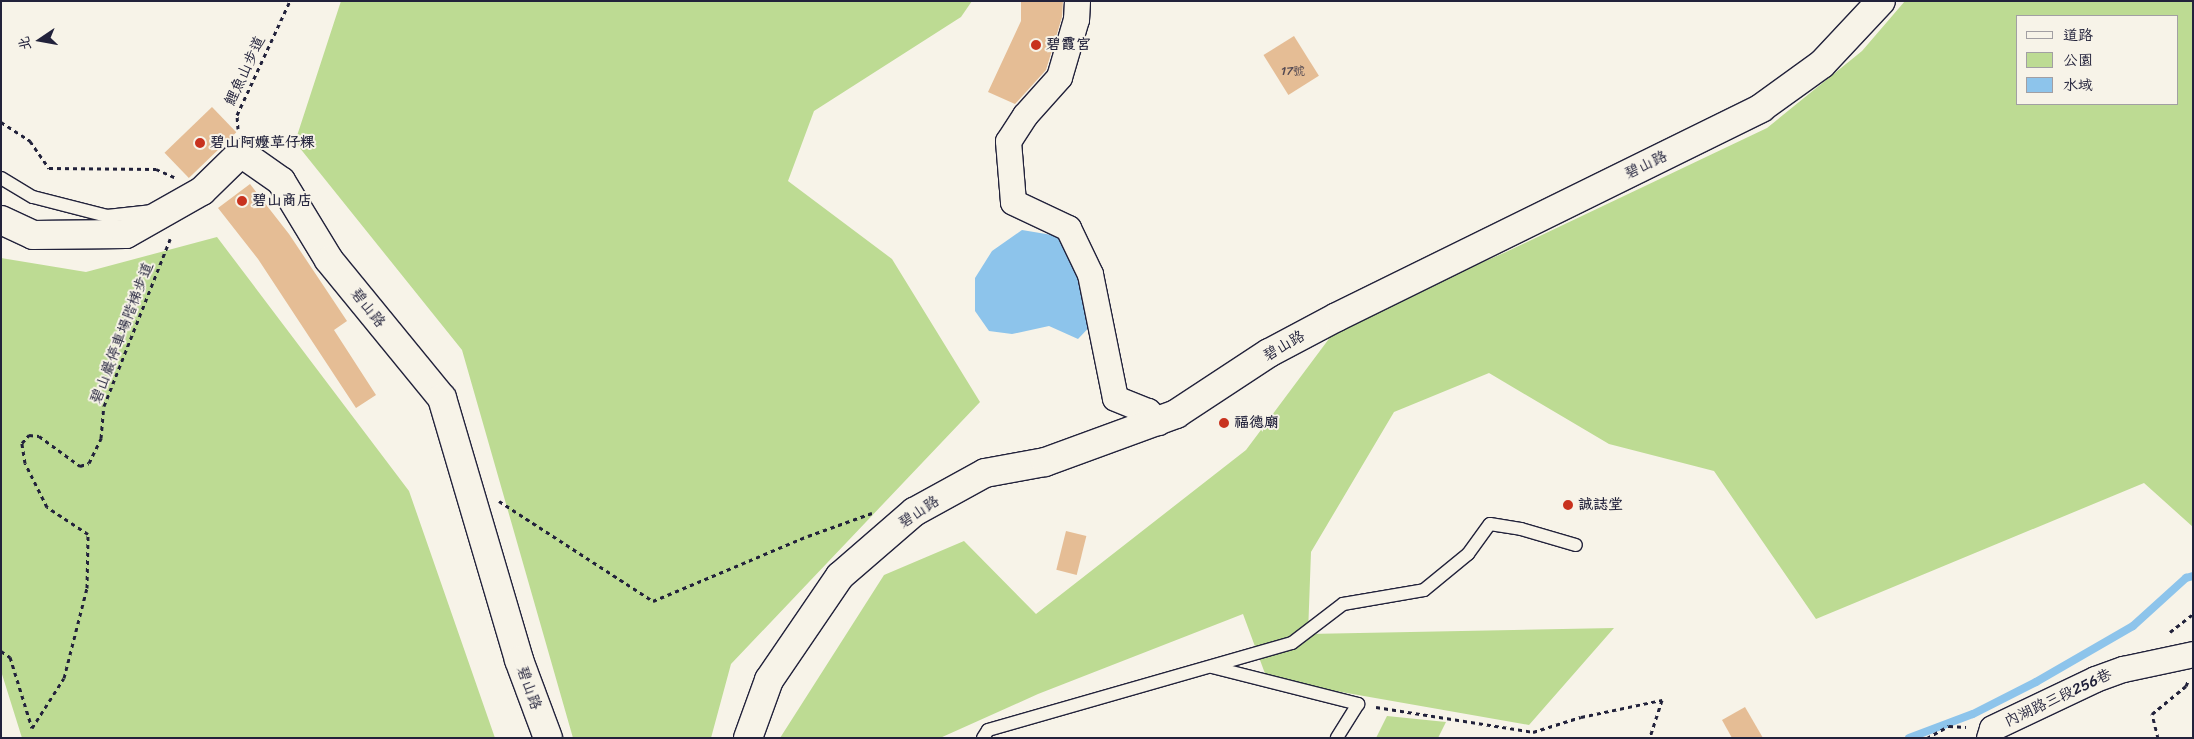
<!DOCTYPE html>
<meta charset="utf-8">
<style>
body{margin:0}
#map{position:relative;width:2194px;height:739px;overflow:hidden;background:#f7f3e8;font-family:Sriracha,"LXGW WenKai TC",sans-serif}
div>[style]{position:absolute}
.green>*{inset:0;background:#bddb93}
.water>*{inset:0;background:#8dc4eb}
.stream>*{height:8px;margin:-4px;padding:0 4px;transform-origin:4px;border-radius:4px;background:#8dc4eb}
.building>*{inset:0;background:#e5bd95;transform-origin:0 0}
.path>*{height:3px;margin-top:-1.5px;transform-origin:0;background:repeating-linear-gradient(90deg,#22223b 0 4px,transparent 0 8px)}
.roads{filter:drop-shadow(1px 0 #22223b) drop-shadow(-1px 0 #22223b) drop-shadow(0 1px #22223b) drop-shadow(0 -1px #22223b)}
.lane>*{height:12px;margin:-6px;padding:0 6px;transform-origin:6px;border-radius:6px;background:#f7f3e8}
.street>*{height:25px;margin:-12.5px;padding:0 12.5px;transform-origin:12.5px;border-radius:12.5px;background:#f7f3e8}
.secondary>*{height:28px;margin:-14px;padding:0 14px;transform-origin:14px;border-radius:14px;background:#f7f3e8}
.dots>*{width:14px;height:14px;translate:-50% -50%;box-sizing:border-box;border:2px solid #f7f3e8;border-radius:50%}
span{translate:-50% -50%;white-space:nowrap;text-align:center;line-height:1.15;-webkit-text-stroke:4px #f7f3e8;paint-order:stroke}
.number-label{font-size:12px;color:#534952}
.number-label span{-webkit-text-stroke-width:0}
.poi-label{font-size:15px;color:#22223b;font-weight:700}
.left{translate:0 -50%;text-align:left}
.street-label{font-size:15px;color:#22223b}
.frame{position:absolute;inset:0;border:2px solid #22223b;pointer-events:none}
.legend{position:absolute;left:2016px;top:15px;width:162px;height:90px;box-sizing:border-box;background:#f7f3e8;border:1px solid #a29fa3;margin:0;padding:6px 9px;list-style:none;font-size:15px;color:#22223b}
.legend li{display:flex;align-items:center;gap:10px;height:25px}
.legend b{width:25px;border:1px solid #a29fa3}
.north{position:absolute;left:15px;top:15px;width:50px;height:50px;-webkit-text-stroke:4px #f7f3e8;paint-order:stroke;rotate:258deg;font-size:14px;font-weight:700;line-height:20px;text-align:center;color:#22223b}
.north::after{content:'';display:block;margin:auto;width:18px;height:22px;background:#22223b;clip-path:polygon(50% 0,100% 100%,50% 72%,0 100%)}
</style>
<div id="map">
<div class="green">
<div style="clip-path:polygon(341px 1px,972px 1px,961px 17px,814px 111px,788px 181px,892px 259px,980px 402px,731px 664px,711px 738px,573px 738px,462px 350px,295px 142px)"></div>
<div style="clip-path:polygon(evenodd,1905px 1px,2193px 1px,2193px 527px,2144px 483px,1816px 619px,1714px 471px,1609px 444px,1489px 373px,1394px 412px,1311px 552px,1308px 634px,1614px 628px,1529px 725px,1267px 679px,1243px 614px,1038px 694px,940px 738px,780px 738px,884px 575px,964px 541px,1036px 614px,1246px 450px,1340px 324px,1506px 252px,1767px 128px,1862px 51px,1905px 1px,2018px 16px,2178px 16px,2178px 104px,2018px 104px,2018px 16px)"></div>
<div style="clip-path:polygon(217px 237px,409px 491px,495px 738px,22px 738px,1px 671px,1px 258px,86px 272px)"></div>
<div style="clip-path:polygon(1387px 716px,1446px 722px,1438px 738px,1376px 738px)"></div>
</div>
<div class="water">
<div style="clip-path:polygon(1022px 230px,1058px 236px,1083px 261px,1099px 317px,1078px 339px,1049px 326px,1012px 334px,989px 331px,975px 311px,975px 278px,992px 251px)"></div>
</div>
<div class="stream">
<div style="left:1909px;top:738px;width:68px;rotate:-20.6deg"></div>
<div style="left:1973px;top:714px;width:71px;rotate:-26.9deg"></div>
<div style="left:2036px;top:682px;width:112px;rotate:-30deg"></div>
<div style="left:2133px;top:626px;width:72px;rotate:-42.2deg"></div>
<div style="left:2186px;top:578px;width:7px;rotate:-16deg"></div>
</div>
<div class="building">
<div style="clip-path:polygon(1021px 1px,1063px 1px,1062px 17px,1046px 70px,1015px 104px,988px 92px,1021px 21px)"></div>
<div style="left:1294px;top:36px;width:47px;height:36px;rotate:58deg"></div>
<div style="left:212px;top:107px;width:35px;height:66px;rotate:46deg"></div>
<div style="clip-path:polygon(250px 184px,289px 234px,347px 321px,334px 330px,376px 395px,356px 408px,258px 259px,218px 208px)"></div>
<div style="left:1066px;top:531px;width:21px;height:40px;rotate:14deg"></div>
<div style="clip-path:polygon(1745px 707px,1763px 738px,1732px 738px,1722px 720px)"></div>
</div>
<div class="path">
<div style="left:1px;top:122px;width:35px;rotate:33deg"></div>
<div style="left:30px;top:141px;width:33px;rotate:55deg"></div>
<div style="left:49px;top:168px;width:107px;rotate:0.5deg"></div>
<div style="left:156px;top:169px;width:20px;rotate:24deg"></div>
<div style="left:238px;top:129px;width:14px;rotate:-94deg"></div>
<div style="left:237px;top:115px;width:126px;rotate:-65.1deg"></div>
<div style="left:499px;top:501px;width:184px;rotate:33deg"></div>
<div style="left:653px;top:601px;width:168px;rotate:-22.8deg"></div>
<div style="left:808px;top:536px;width:68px;rotate:-19.8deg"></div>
<div style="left:2170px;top:632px;width:29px;rotate:-38deg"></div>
<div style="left:1px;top:651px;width:11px;rotate:34deg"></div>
<div style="left:10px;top:657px;width:74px;rotate:72.8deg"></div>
<div style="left:32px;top:728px;width:59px;rotate:-57.4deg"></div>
<div style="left:64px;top:678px;width:93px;rotate:-75.7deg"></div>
<div style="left:87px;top:588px;width:54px;rotate:-88.9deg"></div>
<div style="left:88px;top:534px;width:49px;rotate:-146.6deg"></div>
<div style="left:47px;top:507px;width:49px;rotate:-116.6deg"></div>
<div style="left:25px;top:463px;width:20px;rotate:-99deg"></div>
<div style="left:22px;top:443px;width:11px;rotate:-49deg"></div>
<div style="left:29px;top:435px;width:10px;rotate:6deg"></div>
<div style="left:39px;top:436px;width:51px;rotate:36.2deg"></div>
<div style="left:80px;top:466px;width:9px;rotate:-18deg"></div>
<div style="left:89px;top:463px;width:28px;rotate:-64deg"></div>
<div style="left:101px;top:438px;width:32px;rotate:-85deg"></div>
<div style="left:104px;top:406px;width:180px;rotate:-68.4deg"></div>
<div style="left:1376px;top:707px;width:159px;rotate:9deg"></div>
<div style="left:1533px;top:732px;width:50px;rotate:-17.4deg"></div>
<div style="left:1581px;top:717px;width:83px;rotate:-11.9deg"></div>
<div style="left:1662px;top:700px;width:40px;rotate:108deg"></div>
<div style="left:1927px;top:738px;width:25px;rotate:-29deg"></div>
<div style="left:1949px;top:726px;width:17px;rotate:3deg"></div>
<div style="left:2158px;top:738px;width:25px;rotate:-104deg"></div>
<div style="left:2152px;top:714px;width:44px;rotate:-39.5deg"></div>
<div style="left:2186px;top:686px;width:5px;rotate:-68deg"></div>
</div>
<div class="roads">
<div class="lane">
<div style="left:1px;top:178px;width:37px;rotate:31deg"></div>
<div style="left:33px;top:197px;width:76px;rotate:14.4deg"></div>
<div style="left:107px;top:216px;width:46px;rotate:-6.2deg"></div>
<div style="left:1212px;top:667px;width:151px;rotate:14.2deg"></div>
<div style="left:1358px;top:704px;width:40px;rotate:122deg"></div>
<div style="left:983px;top:738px;width:9px;rotate:-58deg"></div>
<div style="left:988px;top:730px;width:316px;rotate:-16deg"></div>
<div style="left:1292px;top:643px;width:64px;rotate:-37.4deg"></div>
<div style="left:1343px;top:604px;width:82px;rotate:-9.8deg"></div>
<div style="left:1424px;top:590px;width:57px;rotate:-39.3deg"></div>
<div style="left:1468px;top:554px;width:37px;rotate:-54deg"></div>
<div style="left:1490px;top:524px;width:31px;rotate:9deg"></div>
<div style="left:1521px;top:529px;width:57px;rotate:16.2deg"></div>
</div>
<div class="street">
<div style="left:1077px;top:1px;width:18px;rotate:93deg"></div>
<div style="left:1076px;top:19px;width:60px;rotate:106.3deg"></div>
<div style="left:1059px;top:77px;width:51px;rotate:131.8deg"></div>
<div style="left:1025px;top:115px;width:31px;rotate:123deg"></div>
<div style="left:1008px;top:141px;width:61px;rotate:85.3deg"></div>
<div style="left:1013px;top:202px;width:61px;rotate:25.3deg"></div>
<div style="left:1068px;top:228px;width:51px;rotate:64.4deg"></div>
<div style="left:1090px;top:274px;width:126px;rotate:78.6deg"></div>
<div style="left:1115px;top:398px;width:35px;rotate:22deg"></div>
<div style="left:1148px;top:411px;width:15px;rotate:48deg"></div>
<div style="left:1989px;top:738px;width:10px;rotate:-73deg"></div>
<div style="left:1992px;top:728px;width:114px;rotate:-25.4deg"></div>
<div style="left:2095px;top:679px;width:30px;rotate:-20deg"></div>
<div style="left:2123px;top:669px;width:72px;rotate:-12.1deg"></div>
</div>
<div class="secondary">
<div style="left:1px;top:220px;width:35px;rotate:25deg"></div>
<div style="left:33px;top:235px;width:93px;rotate:-0.6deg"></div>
<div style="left:126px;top:234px;width:87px;rotate:-29.5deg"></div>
<div style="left:202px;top:191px;width:54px;rotate:-44.3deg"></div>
<div style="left:241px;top:153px;width:49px;rotate:35deg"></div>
<div style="left:281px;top:181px;width:92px;rotate:58.7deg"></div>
<div style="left:329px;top:260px;width:178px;rotate:50.7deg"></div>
<div style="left:442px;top:398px;width:273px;rotate:73.6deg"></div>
<div style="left:519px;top:660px;width:83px;rotate:69.6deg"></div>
<div style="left:748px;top:738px;width:62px;rotate:-70.1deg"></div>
<div style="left:769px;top:680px;width:126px;rotate:-55.7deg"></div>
<div style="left:840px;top:576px;width:98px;rotate:-40.9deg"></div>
<div style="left:914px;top:512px;width:81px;rotate:-28.8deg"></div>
<div style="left:985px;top:473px;width:61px;rotate:-10.4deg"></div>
<div style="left:1045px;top:462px;width:140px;rotate:-20.1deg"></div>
<div style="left:1176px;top:414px;width:111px;rotate:-33.3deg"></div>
<div style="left:1269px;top:353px;width:77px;rotate:-27.9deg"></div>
<div style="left:1337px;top:317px;width:473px;rotate:-26.2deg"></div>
<div style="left:1761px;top:108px;width:75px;rotate:-35.8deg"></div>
<div style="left:1822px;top:64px;width:86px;rotate:-46.9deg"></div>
</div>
</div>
<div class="dots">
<div style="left:1036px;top:45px;background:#c8321e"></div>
<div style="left:200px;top:143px;background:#c8321e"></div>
<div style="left:242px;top:201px;background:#c8321e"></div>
<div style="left:1224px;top:423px;background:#c8321e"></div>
<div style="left:1568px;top:505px;background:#c8321e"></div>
</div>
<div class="number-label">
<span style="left:1293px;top:72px">17號</span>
</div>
<div class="poi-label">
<span class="left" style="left:1046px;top:45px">碧霞宮</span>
<span class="left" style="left:210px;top:143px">碧山阿嬤草仔粿</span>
<span class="left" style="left:252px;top:201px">碧山商店</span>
<span class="left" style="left:1234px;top:423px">福德廟</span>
<span class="left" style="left:1578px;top:505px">誠誌堂</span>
</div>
<div class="street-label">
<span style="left:245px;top:71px;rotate:-65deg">鯉魚山步道</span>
<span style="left:1646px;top:165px;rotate:-26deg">碧山路</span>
<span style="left:368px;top:308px;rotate:51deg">碧山路</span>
<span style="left:122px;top:333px;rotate:-69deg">碧山巖停車場階梯步道</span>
<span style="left:1284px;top:346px;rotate:-30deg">碧山路</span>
<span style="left:919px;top:512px;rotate:-34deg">碧山路</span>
<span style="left:529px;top:688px;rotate:70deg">碧山路</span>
<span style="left:2058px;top:698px;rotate:-25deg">內湖路三段256巷</span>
</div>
<div class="frame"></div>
<ul class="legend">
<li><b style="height:6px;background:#f7f3e8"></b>道路</li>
<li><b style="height:14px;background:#bddb93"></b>公園</li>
<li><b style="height:14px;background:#8dc4eb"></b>水域</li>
</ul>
<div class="north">北</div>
</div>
